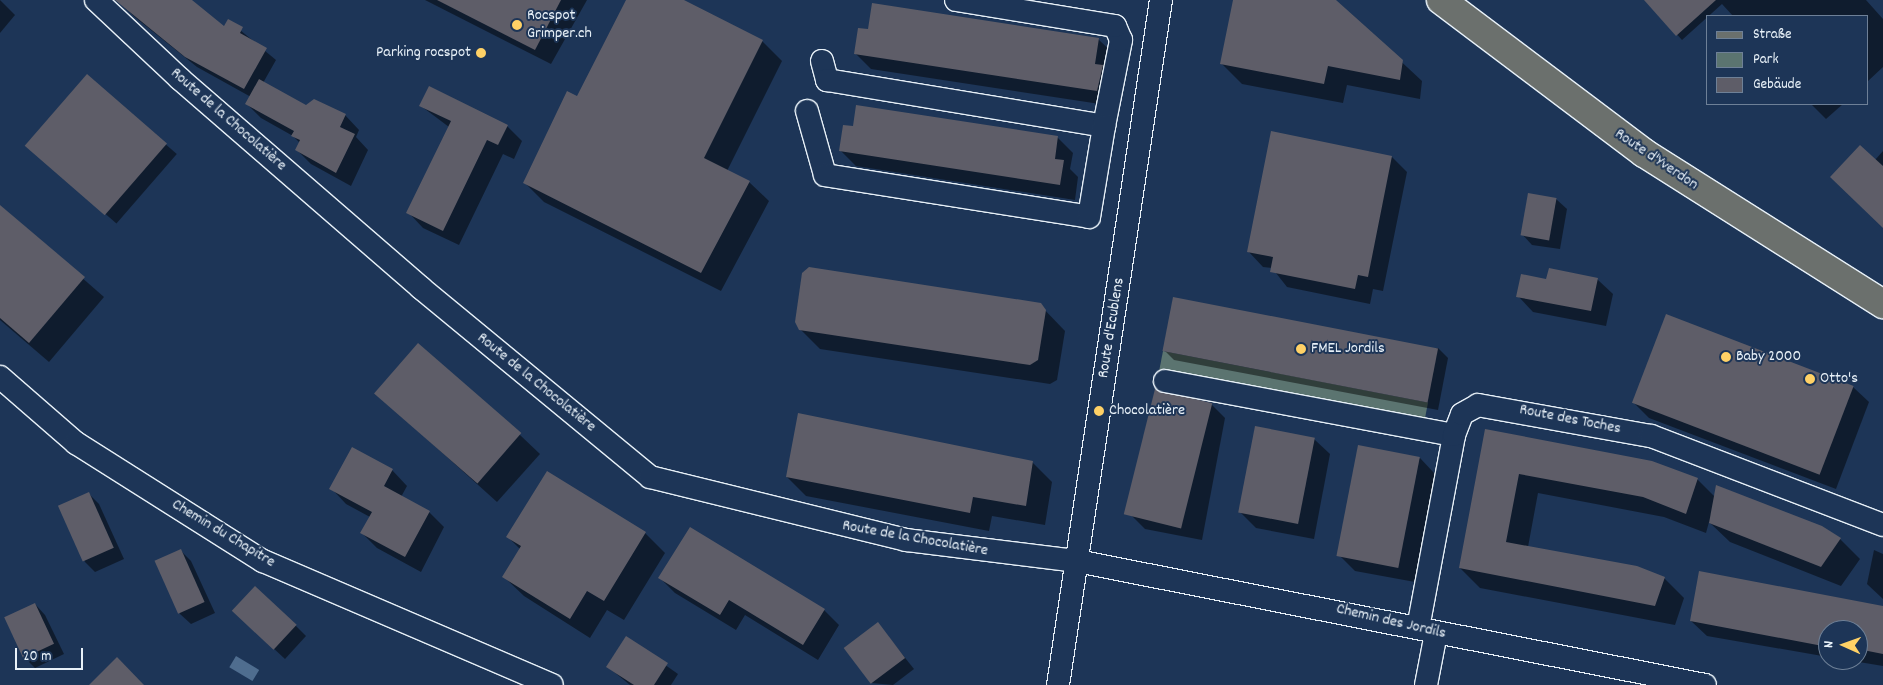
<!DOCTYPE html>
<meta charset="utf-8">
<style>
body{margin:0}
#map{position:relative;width:1883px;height:685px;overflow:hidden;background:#1d3557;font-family:Dekko,sans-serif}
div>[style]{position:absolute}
.green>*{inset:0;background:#5b7470;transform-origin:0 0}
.water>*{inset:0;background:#4f6d8f;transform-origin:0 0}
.shadow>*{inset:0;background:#0007;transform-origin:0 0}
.building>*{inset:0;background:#5e5d68;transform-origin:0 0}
.roads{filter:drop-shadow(1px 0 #e8f1f8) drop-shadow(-1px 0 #e8f1f8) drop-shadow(0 1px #e8f1f8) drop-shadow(0 -1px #e8f1f8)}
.minor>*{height:22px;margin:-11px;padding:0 11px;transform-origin:11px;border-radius:11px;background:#1d3557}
.major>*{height:28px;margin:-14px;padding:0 14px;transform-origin:14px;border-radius:14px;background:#6b706d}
.dots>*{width:14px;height:14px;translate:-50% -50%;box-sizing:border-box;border:2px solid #1d3557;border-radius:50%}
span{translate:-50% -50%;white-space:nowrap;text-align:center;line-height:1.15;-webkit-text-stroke:4px #1d3557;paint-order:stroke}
.poi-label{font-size:16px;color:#e8f1f8}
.left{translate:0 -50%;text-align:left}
.right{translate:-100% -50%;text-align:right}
.street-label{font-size:16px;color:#e8f1f8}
.legend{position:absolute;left:1706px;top:15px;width:162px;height:90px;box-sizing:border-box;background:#1d3557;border:1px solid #6e8097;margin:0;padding:6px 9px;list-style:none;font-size:15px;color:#e8f1f8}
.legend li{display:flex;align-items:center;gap:10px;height:25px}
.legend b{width:25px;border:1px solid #6e8097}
.north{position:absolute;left:1818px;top:620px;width:50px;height:50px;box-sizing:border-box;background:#1d3557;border:1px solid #6e8097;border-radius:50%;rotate:272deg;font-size:14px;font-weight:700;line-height:20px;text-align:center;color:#e8f1f8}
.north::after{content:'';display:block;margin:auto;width:18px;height:22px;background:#ffd166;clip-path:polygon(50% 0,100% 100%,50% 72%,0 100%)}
.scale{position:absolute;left:15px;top:648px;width:68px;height:22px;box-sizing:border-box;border:2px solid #e8f1f8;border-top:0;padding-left:6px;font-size:15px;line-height:18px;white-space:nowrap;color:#e8f1f8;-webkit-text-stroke:4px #1d3557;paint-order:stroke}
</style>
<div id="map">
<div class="green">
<div style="left:1163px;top:351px;width:270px;height:29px;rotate:11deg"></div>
</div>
<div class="water">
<div style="left:236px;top:656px;width:27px;height:13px;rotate:31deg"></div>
</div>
<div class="shadow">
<div style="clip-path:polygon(0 0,15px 15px,0 33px)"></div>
<div style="clip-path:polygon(132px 0,190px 0,224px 28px,228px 20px,276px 60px,263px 83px,306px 107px,345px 115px,359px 130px,356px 137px,368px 150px,351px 186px,311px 164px,296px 149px,300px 143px,293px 136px,261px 118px,247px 104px,251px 97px,197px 67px,136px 18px,125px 8px)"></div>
<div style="clip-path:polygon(425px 0,587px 0,551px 64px)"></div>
<div style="clip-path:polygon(627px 0,681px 0,762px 41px,782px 61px,727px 171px,749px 182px,769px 201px,721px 291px,544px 202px,524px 182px,578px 98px)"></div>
<div style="clip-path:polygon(1234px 0,1335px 0,1422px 81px,1420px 99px,1347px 85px,1343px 103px,1242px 84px,1222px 64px)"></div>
<div style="clip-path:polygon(1646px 0,1866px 0,1883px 19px,1883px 67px,1867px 82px,1867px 16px,1733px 16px,1722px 4px,1682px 40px)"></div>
<div style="clip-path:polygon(1098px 39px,1114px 54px,1113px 106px,871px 69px,856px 54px)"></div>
<div style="left:87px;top:76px;width:119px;height:92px;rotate:41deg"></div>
<div style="clip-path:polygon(1811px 104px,1843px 104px,1826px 119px)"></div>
<div style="clip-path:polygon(421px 106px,507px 126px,522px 141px,514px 159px,503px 154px,459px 245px,423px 228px,408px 212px,449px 127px)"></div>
<div style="clip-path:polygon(1057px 137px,1073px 153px,1070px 169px,1078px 177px,1075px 200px,856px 166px,841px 151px)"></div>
<div style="clip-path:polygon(1883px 151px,1883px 227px,1875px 160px)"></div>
<div style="clip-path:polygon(1392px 157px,1407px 172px,1383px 291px,1373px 289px,1370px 304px,1287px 287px,1272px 268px,1263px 267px,1248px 251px)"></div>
<div style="clip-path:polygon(1556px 199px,1567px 209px,1560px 249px,1532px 245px,1522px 234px)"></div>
<div style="clip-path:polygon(0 206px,104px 297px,49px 362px,0 320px)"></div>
<div style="clip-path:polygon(1597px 279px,1613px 294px,1606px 326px,1533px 312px,1518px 296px,1547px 280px)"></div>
<div style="clip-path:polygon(1040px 305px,1065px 331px,1057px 380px,1050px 384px,820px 349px,800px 329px)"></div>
<div style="clip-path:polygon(1438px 348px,1448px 358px,1438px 410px,1174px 360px,1164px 350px)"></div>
<div style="clip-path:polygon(1853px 387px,1869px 402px,1836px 489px,1649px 418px,1634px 403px)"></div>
<div style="clip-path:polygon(376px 393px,520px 435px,540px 454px,497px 502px)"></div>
<div style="clip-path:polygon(1211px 404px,1225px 418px,1202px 540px,1145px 529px,1132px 516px)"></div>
<div style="clip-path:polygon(1486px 431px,1697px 479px,1715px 497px,1840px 539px,1860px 559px,1841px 586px,1730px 542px,1709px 522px,1706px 533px,1664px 517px,1538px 493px,1528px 547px,1664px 578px,1684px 598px,1675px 625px,1480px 588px,1460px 568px)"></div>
<div style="clip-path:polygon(1314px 439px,1330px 454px,1314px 539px,1256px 528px,1241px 513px)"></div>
<div style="clip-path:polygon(1420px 458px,1435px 474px,1415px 582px,1355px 571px,1339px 555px)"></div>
<div style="clip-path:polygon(1032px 462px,1052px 482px,1045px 525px,992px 516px,989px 531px,806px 496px,787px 477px)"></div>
<div style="clip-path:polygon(392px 470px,407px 486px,401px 497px,429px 512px,444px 527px,421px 572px,377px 548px,362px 533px,370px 517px,346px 504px,331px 488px)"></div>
<div style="clip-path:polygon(547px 472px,645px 533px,665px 553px,624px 620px,607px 610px,590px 638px,524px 596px,504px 577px,521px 550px,508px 537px)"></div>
<div style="clip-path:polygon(89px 494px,99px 504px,124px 559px,95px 572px,85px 562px,60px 507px)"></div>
<div style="clip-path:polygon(1874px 550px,1883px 554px,1883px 599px,1867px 584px)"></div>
<div style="clip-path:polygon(181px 551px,191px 561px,215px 613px,191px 624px,180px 614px,157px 562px)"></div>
<div style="clip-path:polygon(660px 578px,824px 610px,839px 625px,818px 660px,745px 615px,736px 630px,675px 593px)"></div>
<div style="clip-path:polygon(35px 604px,45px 615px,64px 654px,35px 668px,25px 658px)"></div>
<div style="clip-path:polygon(1883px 607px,1883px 666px,1847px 660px,1858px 660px,1858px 630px,1828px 630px,1828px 657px,1707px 636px,1691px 621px)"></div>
<div style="clip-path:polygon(244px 621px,296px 626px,306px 636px,285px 659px)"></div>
<div style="clip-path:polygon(878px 624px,914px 669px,893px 685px,871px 683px)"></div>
<div style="clip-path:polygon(627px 638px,678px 674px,671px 685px,630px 685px,608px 667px)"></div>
</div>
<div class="building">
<div style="clip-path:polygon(115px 0,192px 0,224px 26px,228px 19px,243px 27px,240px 33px,267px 48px,244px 89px,185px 57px)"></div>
<div style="clip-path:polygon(437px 0,561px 0,535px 50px)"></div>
<div style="clip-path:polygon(626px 0,684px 0,763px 40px,704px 158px,750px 181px,701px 273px,523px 183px,567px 91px,577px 96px)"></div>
<div style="clip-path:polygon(1233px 0,1336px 0,1403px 60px,1400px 80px,1328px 66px,1324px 84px,1220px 64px)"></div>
<div style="clip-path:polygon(1644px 0,1716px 0,1676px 36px)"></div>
<div style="clip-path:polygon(872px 3px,1099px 38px,1095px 64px,1103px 65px,1097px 91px,854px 54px,858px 28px,868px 29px)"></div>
<div style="left:87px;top:74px;width:106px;height:95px;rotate:41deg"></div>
<div style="clip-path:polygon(259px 79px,306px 105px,314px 99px,346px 114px,340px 127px,355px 134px,336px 173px,295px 150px,300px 140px,291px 136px,294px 131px,245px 104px)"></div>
<div style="clip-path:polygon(429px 86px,508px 125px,498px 145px,487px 140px,443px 231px,406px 213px,451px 121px,419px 106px)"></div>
<div style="clip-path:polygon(856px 105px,1058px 136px,1055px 159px,1064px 160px,1060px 185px,839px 151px,843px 125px,853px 126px)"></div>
<div style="clip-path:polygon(1271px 131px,1392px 156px,1368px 277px,1358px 275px,1355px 289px,1270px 272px,1273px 257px,1247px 252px)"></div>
<div style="clip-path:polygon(1860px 145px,1883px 166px,1883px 228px,1830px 177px)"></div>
<div style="left:1528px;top:193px;width:29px;height:43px;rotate:10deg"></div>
<div style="clip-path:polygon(0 205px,85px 277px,29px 343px,0 318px)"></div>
<div style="clip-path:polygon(809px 267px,1041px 303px,1046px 310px,1038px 360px,1030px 365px,799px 330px,795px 322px,802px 273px)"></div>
<div style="clip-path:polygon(1549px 268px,1598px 278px,1591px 311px,1516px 297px,1521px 274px,1546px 279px)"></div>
<div style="left:1173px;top:297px;width:270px;height:55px;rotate:11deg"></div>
<div style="left:1666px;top:314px;width:201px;height:95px;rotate:21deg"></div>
<div style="left:418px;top:343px;width:137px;height:67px;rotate:41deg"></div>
<div style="left:1155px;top:389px;width:59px;height:129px;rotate:14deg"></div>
<div style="clip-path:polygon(798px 413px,1033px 461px,1026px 506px,973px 497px,970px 513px,786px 477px)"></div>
<div style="left:1255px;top:426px;width:61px;height:88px;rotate:11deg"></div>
<div style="clip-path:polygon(1485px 429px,1652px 461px,1698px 478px,1686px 514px,1643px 497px,1519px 474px,1506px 542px,1637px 566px,1665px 577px,1655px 606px,1459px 568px)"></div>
<div style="left:1358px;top:445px;width:63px;height:113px;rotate:11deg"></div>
<div style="clip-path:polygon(352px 447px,393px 469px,384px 486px,430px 511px,405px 557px,360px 533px,372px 512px,329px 489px)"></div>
<div style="clip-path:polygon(547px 471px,646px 532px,604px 601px,587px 591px,570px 619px,502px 577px,521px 546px,506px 537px)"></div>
<div style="clip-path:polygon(1716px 485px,1822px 526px,1841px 538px,1821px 567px,1709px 523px)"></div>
<div style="left:89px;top:492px;width:61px;height:34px;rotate:66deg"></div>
<div style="clip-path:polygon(690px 527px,825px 609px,803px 645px,729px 600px,720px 615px,658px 578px)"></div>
<div style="left:181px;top:549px;width:58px;height:29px;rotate:66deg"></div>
<div style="clip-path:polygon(1699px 571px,1883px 606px,1883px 654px,1858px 649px,1858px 630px,1828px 630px,1828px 647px,1690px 621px)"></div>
<div style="left:255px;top:586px;width:57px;height:34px;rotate:43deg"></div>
<div style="left:35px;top:603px;width:45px;height:34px;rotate:65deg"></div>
<div style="left:878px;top:622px;width:45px;height:43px;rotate:53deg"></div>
<div style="clip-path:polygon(626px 636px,668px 663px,654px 685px,634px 685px,606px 667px)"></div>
<div style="clip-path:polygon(117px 657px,144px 685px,89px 685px)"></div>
</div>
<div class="roads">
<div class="minor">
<div style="left:96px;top:0;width:115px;rotate:43.2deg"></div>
<div style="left:180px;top:79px;width:319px;rotate:40.9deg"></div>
<div style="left:421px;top:288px;width:297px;rotate:39.5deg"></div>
<div style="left:650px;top:477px;width:264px;rotate:13.8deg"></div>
<div style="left:906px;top:540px;width:172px;rotate:7deg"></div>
<div style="left:1077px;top:561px;width:640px;rotate:11.17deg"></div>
<div style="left:822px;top:61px;width:20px;rotate:75deg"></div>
<div style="left:827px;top:80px;width:281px;rotate:9.4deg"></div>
<div style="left:1104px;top:126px;width:88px;rotate:-78.8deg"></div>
<div style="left:1121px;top:40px;width:15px;rotate:-113deg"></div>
<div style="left:1115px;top:26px;width:161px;rotate:-170.7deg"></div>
<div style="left:807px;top:111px;width:66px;rotate:74.3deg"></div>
<div style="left:825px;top:175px;width:267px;rotate:9deg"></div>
<div style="left:1089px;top:217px;width:92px;rotate:-80.6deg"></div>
<div style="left:0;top:377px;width:101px;rotate:41deg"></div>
<div style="left:76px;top:443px;width:221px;rotate:32.3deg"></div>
<div style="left:263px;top:561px;width:314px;rotate:23.2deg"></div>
<div style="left:1165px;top:381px;width:294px;rotate:10.6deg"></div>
<div style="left:1418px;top:628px;width:196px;rotate:-79.4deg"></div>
<div style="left:1454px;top:435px;width:22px;rotate:-69deg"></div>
<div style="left:1462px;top:414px;width:18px;rotate:-29deg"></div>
<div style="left:1478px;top:405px;width:176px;rotate:10.2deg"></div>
<div style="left:1651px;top:436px;width:248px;rotate:21deg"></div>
<div style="left:1058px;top:685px;width:693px;rotate:-81.45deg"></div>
<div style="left:1426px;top:685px;width:53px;rotate:-79.1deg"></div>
</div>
<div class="major">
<div style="left:1441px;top:0;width:254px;rotate:37deg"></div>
<div style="left:1644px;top:153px;width:283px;rotate:32.3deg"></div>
</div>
</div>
<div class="dots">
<div style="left:517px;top:25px;background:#ffd166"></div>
<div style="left:481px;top:53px;background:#ffd166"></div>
<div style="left:1301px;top:349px;background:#ffd166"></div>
<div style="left:1726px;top:357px;background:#ffd166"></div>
<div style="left:1810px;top:379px;background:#ffd166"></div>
<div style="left:1099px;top:411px;background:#ffd166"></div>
</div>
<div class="poi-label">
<span class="left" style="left:527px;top:25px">Rocspot<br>Grimper.ch</span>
<span class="right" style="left:471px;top:53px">Parking rocspot</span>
<span class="left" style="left:1311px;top:349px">FMEL Jordils</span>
<span class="left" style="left:1736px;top:357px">Baby 2000</span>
<span class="left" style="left:1820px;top:379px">Otto's</span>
<span class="left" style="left:1109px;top:411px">Chocolatière</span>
</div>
<div class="street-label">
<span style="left:228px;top:120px;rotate:41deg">Route de la Chocolatière</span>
<span style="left:1656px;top:160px;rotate:34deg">Route d'Yverdon</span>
<span style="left:1112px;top:328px;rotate:-81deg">Route d'Ecublens</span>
<span style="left:536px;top:383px;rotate:39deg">Route de la Chocolatière</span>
<span style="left:1570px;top:420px;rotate:11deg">Route des Toches</span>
<span style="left:223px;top:534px;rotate:31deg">Chemin du Chapitre</span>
<span style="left:915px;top:539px;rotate:10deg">Route de la Chocolatière</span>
<span style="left:1391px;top:622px;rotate:13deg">Chemin des Jordils</span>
</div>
<ul class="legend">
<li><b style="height:6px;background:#6b706d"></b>Straße</li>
<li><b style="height:14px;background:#5b7470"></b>Park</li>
<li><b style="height:14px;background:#5e5d68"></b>Gebäude</li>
</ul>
<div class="north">N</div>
<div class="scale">20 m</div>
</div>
